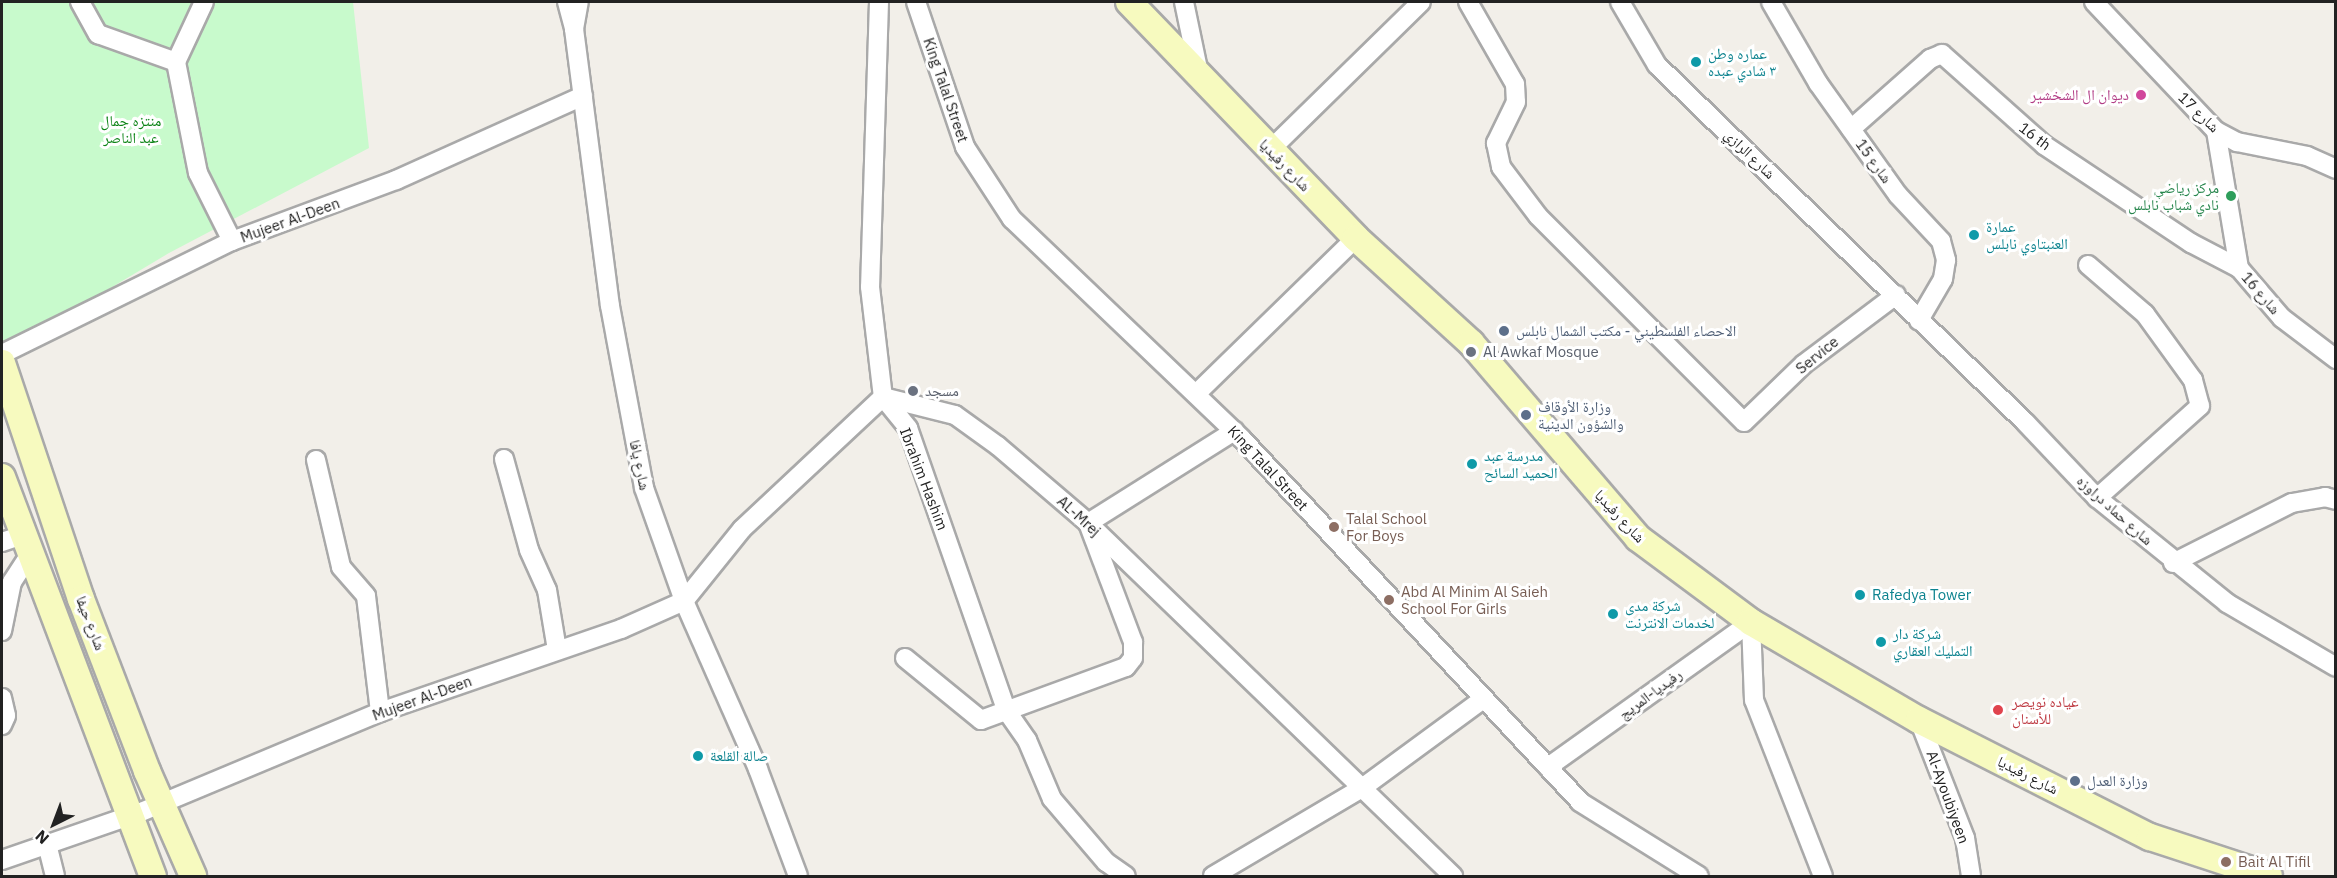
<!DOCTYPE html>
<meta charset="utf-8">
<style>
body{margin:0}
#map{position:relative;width:2337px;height:878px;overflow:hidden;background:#f2efe9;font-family:"IBM Plex Sans","Noto Naskh Arabic",sans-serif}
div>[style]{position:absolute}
.park>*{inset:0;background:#c8facc}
.roads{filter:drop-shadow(2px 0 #a9a9a9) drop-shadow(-2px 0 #a9a9a9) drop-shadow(0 2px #a9a9a9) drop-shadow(0 -2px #a9a9a9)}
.street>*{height:18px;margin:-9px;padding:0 9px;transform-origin:9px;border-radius:9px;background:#fff}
.secondary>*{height:26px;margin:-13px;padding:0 13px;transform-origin:13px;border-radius:13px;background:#f7fabf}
.dots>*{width:16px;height:16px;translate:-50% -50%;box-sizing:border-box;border:3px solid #fff;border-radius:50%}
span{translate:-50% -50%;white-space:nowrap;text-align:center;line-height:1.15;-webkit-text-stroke:6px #fff;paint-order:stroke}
.culture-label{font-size:15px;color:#0d838f}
.left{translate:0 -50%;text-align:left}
.street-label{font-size:15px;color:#222}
.hotel-label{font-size:15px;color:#b23c85}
.right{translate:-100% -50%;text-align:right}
.park-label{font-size:15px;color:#0c8416}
.leisure-label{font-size:15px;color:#27864d}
.service-label{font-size:15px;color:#4e5e75}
.worship-label{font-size:15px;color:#5b616d}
.education-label{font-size:15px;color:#785e54}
.health-label{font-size:15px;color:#be3a42}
.frame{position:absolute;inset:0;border:3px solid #222;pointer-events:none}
.north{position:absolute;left:24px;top:794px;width:60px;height:60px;-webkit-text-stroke:4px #fff;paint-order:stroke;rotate:222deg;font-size:16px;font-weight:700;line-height:24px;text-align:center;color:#222}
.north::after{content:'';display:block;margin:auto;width:21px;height:27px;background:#222;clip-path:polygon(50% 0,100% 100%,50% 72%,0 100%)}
</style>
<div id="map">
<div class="park">
<div style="clip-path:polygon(2px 2px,353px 2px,369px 148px,169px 253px,2px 353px)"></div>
</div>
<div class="roads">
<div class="street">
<div style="left:80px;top:2px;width:37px;rotate:61deg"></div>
<div style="left:98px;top:34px;width:83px;rotate:19.7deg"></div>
<div style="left:204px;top:2px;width:66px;rotate:115deg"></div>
<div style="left:176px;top:62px;width:113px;rotate:78.8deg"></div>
<div style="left:198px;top:173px;width:76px;rotate:63.4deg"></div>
<div style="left:567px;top:2px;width:28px;rotate:75deg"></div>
<div style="left:574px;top:29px;width:27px;rotate:-80deg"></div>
<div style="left:879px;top:2px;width:285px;rotate:91.8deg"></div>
<div style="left:870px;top:287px;width:111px;rotate:83.3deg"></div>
<div style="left:883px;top:397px;width:40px;rotate:51deg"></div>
<div style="left:908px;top:428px;width:299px;rotate:70.8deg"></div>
<div style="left:1006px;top:710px;width:37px;rotate:55deg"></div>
<div style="left:1027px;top:740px;width:64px;rotate:67deg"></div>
<div style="left:1052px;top:799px;width:83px;rotate:49.4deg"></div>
<div style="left:1106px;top:862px;width:24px;rotate:35deg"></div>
<div style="left:916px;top:2px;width:153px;rotate:71.3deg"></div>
<div style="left:965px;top:147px;width:86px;rotate:56.9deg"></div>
<div style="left:1012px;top:219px;width:318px;rotate:43.7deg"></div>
<div style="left:1242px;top:439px;width:496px;rotate:47deg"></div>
<div style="left:1580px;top:802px;width:140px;rotate:31.9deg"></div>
<div style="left:1184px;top:2px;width:74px;rotate:78.2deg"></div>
<div style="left:1468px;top:2px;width:95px;rotate:60.2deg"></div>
<div style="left:1515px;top:84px;width:18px;rotate:87deg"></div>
<div style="left:1516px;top:102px;width:46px;rotate:116deg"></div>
<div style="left:1496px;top:143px;width:25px;rotate:78deg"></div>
<div style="left:1501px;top:167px;width:61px;rotate:52.9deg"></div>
<div style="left:1538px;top:216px;width:291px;rotate:45deg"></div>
<div style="left:1744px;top:422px;width:83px;rotate:-44deg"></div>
<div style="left:1804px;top:364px;width:115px;rotate:-36.9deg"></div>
<div style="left:1620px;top:2px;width:73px;rotate:59.6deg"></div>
<div style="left:1657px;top:65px;width:514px;rotate:44.13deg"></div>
<div style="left:2026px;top:423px;width:103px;rotate:46.6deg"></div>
<div style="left:2097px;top:498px;width:167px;rotate:38.9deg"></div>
<div style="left:2227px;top:603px;width:126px;rotate:30.4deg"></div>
<div style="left:1771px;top:2px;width:94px;rotate:59.9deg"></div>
<div style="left:1818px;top:83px;width:138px;rotate:54.5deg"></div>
<div style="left:1898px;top:195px;width:63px;rotate:46.9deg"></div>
<div style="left:1941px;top:241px;width:20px;rotate:75deg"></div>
<div style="left:1946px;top:260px;width:19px;rotate:99deg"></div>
<div style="left:1943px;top:279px;width:48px;rotate:120.3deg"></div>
<div style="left:2094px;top:2px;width:178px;rotate:46.6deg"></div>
<div style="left:2216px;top:131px;width:24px;rotate:28deg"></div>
<div style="left:2237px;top:142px;width:71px;rotate:11.3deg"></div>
<div style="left:2307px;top:156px;width:32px;rotate:24deg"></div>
<div style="left:574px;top:29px;width:279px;rotate:82.6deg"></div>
<div style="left:610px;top:306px;width:185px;rotate:79.4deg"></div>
<div style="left:644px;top:488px;width:120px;rotate:70.5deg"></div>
<div style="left:684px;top:601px;width:184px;rotate:66.2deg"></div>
<div style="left:758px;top:769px;width:114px;rotate:69.5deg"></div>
<div style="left:1851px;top:129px;width:106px;rotate:-41.5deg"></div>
<div style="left:1930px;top:59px;width:13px;rotate:-23deg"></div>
<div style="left:1942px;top:54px;width:137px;rotate:41.7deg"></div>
<div style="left:2044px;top:145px;width:177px;rotate:33.7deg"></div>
<div style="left:2191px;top:243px;width:54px;rotate:27.5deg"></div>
<div style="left:2216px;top:131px;width:139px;rotate:80.5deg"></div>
<div style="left:2239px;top:268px;width:66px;rotate:49.3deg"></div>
<div style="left:2282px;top:318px;width:68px;rotate:37.2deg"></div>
<div style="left:1270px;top:150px;width:211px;rotate:-44.4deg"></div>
<div style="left:2088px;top:265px;width:75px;rotate:40.7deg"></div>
<div style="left:2145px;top:314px;width:82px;rotate:54deg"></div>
<div style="left:2193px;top:380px;width:27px;rotate:75deg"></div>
<div style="left:2200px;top:406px;width:138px;rotate:138.2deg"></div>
<div style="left:2px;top:354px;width:256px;rotate:-26.2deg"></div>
<div style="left:232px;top:241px;width:175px;rotate:-20.4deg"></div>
<div style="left:396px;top:180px;width:205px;rotate:-24.2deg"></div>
<div style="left:1197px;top:393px;width:222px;rotate:-44.3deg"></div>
<div style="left:504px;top:459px;width:94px;rotate:74.6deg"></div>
<div style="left:529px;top:550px;width:44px;rotate:65.8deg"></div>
<div style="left:547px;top:590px;width:61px;rotate:80.5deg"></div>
<div style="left:316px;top:460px;width:110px;rotate:76.8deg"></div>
<div style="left:341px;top:567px;width:38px;rotate:49deg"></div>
<div style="left:366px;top:596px;width:117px;rotate:83.1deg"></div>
<div style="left:2px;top:542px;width:21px;rotate:-19deg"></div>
<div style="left:2173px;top:563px;width:133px;rotate:-26.8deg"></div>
<div style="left:2292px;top:503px;width:34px;rotate:-10deg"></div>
<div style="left:2325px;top:497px;width:11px;rotate:15deg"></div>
<div style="left:1751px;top:622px;width:78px;rotate:87.8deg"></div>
<div style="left:1754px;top:700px;width:189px;rotate:68.6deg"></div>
<div style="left:2px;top:631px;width:50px;rotate:-78.5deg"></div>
<div style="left:12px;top:582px;width:31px;rotate:-57deg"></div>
<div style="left:905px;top:658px;width:98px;rotate:39.2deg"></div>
<div style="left:981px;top:720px;width:154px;rotate:-20.1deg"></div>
<div style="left:1126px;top:667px;width:11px;rotate:-52deg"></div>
<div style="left:1133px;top:658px;width:16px;rotate:-90deg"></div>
<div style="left:1133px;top:642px;width:127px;rotate:-110.7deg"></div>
<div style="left:1088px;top:523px;width:173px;rotate:-32.2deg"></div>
<div style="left:2px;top:698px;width:18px;rotate:77deg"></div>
<div style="left:6px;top:716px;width:10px;rotate:114deg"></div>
<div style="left:1919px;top:720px;width:127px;rotate:68.7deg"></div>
<div style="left:1965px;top:838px;width:38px;rotate:81deg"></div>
<div style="left:1548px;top:767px;width:249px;rotate:-35.5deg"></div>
<div style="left:47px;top:844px;width:33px;rotate:76deg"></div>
<div style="left:2px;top:860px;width:147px;rotate:-19.1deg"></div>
<div style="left:141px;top:812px;width:259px;rotate:-22.7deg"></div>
<div style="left:380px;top:712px;width:255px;rotate:-19deg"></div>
<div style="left:621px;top:629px;width:69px;rotate:-24deg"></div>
<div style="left:684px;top:601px;width:92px;rotate:-51.1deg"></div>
<div style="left:742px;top:529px;width:193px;rotate:-43.1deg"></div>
<div style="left:883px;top:397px;width:74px;rotate:14deg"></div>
<div style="left:955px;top:415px;width:53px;rotate:35.8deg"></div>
<div style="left:998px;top:446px;width:118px;rotate:40.5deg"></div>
<div style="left:1088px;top:523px;width:508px;rotate:44.04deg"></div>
<div style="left:1213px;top:876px;width:173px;rotate:-30.6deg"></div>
<div style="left:1362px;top:788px;width:150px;rotate:-36.3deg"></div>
</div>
<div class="secondary">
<div style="left:1129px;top:2px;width:327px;rotate:46.1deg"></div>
<div style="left:1356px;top:238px;width:156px;rotate:42.4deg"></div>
<div style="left:1471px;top:343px;width:257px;rotate:49.4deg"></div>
<div style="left:1638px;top:538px;width:141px;rotate:36.6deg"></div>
<div style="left:1751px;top:622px;width:194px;rotate:30.3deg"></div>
<div style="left:1919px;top:720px;width:259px;rotate:26.9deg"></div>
<div style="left:2150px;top:837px;width:125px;rotate:18.1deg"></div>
<div style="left:2px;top:363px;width:249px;rotate:71.5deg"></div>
<div style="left:81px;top:599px;width:184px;rotate:69deg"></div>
<div style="left:147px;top:771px;width:115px;rotate:66.3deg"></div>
<div style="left:2px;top:477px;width:427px;rotate:69.3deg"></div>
</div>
</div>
<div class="dots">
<div style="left:1696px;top:62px;background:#0f9aa8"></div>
<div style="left:2141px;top:95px;background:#d1479c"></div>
<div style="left:2231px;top:196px;background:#2e9e5b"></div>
<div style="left:1974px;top:235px;background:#0f9aa8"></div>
<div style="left:1504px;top:331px;background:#5c6f8a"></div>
<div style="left:1471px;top:352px;background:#6b7280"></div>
<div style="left:913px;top:391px;background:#6b7280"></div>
<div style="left:1526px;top:415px;background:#5c6f8a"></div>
<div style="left:1472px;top:464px;background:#0f9aa8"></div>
<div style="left:1334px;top:527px;background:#8d6e63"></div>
<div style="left:1860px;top:595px;background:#0f9aa8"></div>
<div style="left:1389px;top:600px;background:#8d6e63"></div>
<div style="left:1613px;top:614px;background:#0f9aa8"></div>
<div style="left:1881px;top:642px;background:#0f9aa8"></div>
<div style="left:1998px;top:710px;background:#e0444e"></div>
<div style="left:698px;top:756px;background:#0f9aa8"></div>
<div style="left:2075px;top:781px;background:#5c6f8a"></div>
<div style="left:2226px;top:862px;background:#8d6e63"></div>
</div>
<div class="culture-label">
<span class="left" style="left:1708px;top:62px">عماره وطن<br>٣ شادي عبده</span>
<span class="left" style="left:1986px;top:235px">عمارة<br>العنبتاوي نابلس</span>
<span class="left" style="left:1484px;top:464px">مدرسة عبد<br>الحميد السائح</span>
<span class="left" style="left:1872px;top:595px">Rafedya Tower</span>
<span class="left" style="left:1625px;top:614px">شركة مدى<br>لخدمات الانترنت</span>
<span class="left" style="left:1893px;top:642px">شركة دار<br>التمليك العقاري</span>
<span class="left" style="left:710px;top:756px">صالة القلعة</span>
</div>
<div class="street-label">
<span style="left:946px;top:90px;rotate:71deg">King Talal Street</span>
<span style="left:2199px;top:112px;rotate:44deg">شارع 17</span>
<span style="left:2035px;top:136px;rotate:37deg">16 th</span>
<span style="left:1750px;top:154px;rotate:44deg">شارع الرازي</span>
<span style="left:1874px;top:161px;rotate:54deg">شارع 15</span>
<span style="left:1285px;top:165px;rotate:46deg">شارع رفيديا</span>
<span style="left:290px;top:220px;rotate:-20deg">Mujeer Al-Deen</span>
<span style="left:2261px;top:293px;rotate:49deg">شارع 16</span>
<span style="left:1817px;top:355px;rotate:-39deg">Service</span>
<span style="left:640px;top:465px;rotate:78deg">شارع يافا</span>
<span style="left:1268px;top:468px;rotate:47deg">King Talal Street</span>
<span style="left:924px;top:479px;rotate:69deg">Ibrahim Hashim</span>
<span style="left:2115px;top:510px;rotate:42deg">شارع حماد دراوزه</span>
<span style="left:1079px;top:516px;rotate:42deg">AL-Mrej</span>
<span style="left:1620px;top:516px;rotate:47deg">شارع رفيديا</span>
<span style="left:91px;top:623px;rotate:69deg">شارع حيفا</span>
<span style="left:1650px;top:694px;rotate:-36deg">رفيديا-المريج</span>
<span style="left:422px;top:698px;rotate:-20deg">Mujeer Al-Deen</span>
<span style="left:2028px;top:775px;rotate:27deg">شارع رفيديا</span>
<span style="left:1948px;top:797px;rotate:70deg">Al-Ayoubiyeen</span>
</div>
<div class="hotel-label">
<span class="right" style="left:2129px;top:95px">ديوان ال الشخشير</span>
</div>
<div class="park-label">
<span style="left:131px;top:129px">منتزه جمال<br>عبد الناصر</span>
</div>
<div class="leisure-label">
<span class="right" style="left:2219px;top:196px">مركز رياضي<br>نادي شباب نابلس</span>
</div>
<div class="service-label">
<span class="left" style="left:1516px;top:331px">الاحصاء الفلسطيني - مكتب الشمال نابلس</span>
<span class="left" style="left:1538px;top:415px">وزارة الأوقاف<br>والشؤون الدينية</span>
<span class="left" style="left:2087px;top:781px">وزارة العدل</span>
</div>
<div class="worship-label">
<span class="left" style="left:1483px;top:352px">Al Awkaf Mosque</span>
<span class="left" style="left:925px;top:391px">مسجد</span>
</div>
<div class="education-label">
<span class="left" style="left:1346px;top:527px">Talal School<br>For Boys</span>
<span class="left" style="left:1401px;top:600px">Abd Al Minim Al Saieh<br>School For Girls</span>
<span class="left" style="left:2238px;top:862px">Bait Al Tifil</span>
</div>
<div class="health-label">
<span class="left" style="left:2012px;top:710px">عياده نويصر<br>للأسنان</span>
</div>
<div class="frame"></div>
<div class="north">N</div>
</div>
